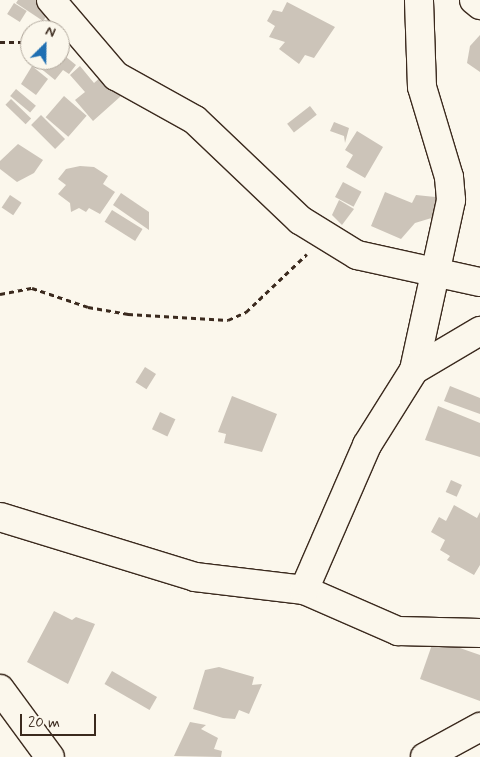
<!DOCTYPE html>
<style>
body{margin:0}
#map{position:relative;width:480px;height:757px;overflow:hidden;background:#fbf7ec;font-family:Mynerve,sans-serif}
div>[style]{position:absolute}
.building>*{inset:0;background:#ccc4b9;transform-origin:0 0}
.path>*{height:3px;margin-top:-1.5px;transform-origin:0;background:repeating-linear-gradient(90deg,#3b2a1e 0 5px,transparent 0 9px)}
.roads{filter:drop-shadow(1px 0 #3b2a1e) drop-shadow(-1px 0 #3b2a1e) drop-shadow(0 1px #3b2a1e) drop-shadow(0 -1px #3b2a1e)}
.minor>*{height:28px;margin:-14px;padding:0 14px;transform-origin:14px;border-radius:14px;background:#fbf7ec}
span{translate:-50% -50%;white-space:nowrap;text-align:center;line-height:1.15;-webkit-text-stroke:4.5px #fbf7ec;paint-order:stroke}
.north{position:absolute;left:20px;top:20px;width:50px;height:50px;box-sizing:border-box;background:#fbf7ec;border:1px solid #aea59a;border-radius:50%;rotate:23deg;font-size:14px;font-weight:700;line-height:20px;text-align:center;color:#3b2a1e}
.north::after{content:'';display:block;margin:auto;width:18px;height:22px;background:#1f6fb2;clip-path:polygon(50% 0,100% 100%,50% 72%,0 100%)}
.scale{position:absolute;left:20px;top:714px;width:76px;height:22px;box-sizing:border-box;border:2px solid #3b2a1e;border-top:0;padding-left:6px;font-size:15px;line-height:18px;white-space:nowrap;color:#3b2a1e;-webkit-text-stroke:4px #fbf7ec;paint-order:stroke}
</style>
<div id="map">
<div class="building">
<div style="clip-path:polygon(18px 0,43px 0,53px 7px,43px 21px,16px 3px)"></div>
<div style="clip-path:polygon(287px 2px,335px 27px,314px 58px,305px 55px,299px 64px,279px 49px,285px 42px,269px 37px,275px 26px,267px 21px,273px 10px,282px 12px)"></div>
<div style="left:14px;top:3px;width:15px;height:13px;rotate:32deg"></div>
<div style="clip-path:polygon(480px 35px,480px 72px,467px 63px,470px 46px)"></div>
<div style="clip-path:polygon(60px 52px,76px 65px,69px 74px,63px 70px,55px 80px,39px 67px,44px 60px,60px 60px)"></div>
<div style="clip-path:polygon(32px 66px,48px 79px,36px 95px,21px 84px)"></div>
<div style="clip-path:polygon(80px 66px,94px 83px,102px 76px,121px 96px,93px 121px,75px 100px,85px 92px,70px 75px)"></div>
<div style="left:16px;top:89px;width:26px;height:9px;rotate:40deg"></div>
<div style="left:64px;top:96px;width:30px;height:28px;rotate:41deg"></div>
<div style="left:11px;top:99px;width:28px;height:8px;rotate:44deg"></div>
<div style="left:310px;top:106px;width:11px;height:29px;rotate:52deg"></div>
<div style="left:41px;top:115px;width:34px;height:14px;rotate:45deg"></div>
<div style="clip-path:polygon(334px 122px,349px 128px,345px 143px,344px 136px,330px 131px)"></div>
<div style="clip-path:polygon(357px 131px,383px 147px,365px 178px,346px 167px,353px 155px,345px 150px)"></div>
<div style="clip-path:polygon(18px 144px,43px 160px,34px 173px,17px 182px,0 169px,0 161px)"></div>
<div style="clip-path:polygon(80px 166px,94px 167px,108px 176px,103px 184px,115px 192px,100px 214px,89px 208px,86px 212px,79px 208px,71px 212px,70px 203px,58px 194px,66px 185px,58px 179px,66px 169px)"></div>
<div style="left:343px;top:182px;width:21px;height:17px;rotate:28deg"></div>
<div style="clip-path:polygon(385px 192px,412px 203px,416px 195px,445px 198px,438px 216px,415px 223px,401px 239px,371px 226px)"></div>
<div style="clip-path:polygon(121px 193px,149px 212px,149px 230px,113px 205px)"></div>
<div style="left:10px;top:195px;width:14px;height:15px;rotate:34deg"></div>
<div style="clip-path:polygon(339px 200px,354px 209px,342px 225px,332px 215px)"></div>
<div style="left:112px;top:210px;width:36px;height:14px;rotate:32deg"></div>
<div style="left:145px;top:367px;width:13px;height:18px;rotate:32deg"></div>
<div style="clip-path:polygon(450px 386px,480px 398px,480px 414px,444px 401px)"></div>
<div style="clip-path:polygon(232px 396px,277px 414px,262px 452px,224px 443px,226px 434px,218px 432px)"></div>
<div style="clip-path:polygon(438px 406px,480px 423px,480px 457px,425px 440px)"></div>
<div style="left:160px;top:412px;width:17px;height:19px;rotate:25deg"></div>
<div style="left:451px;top:480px;width:12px;height:13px;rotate:24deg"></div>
<div style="clip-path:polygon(454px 505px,477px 518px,480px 512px,480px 565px,474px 575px,447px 560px,450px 556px,440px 550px,445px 540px,431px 532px,439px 517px,446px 521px)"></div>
<div style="clip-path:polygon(54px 611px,72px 620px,76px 617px,95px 624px,68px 684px,27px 662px)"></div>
<div style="clip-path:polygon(434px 639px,480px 655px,480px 701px,420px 679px)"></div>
<div style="clip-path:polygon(219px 667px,254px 677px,252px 685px,262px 684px,249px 714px,239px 710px,235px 719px,223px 718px,193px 709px,205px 670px)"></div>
<div style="left:112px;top:671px;width:52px;height:15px;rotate:30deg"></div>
<div style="clip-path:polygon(190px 722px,206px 725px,201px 729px,218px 738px,214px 749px,222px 751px,221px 757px,174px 756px)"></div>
</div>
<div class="path">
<div style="left:0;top:42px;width:30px"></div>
<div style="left:0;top:294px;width:33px;rotate:-11deg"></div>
<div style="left:32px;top:288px;width:59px;rotate:18.7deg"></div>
<div style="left:88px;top:307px;width:41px;rotate:9.9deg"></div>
<div style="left:128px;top:314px;width:100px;rotate:3.4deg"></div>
<div style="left:228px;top:320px;width:20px;rotate:-24deg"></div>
<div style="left:246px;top:312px;width:84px;rotate:-43.6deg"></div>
</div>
<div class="roads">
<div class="minor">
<div style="left:51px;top:0;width:100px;rotate:49.5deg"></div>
<div style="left:116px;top:76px;width:90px;rotate:29.1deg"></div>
<div style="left:195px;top:120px;width:145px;rotate:43.6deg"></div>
<div style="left:300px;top:220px;width:67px;rotate:31.6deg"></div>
<div style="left:357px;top:255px;width:126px;rotate:12.4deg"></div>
<div style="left:474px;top:0;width:8px;rotate:40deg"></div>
<div style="left:414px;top:370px;width:174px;rotate:-77.7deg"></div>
<div style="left:451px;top:200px;width:23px;rotate:-95deg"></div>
<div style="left:449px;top:177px;width:94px;rotate:-106.7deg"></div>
<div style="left:422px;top:87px;width:87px;rotate:-92deg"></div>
<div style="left:0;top:517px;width:204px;rotate:17.1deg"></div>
<div style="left:195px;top:577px;width:110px;rotate:6.8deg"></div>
<div style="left:304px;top:590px;width:103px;rotate:23.6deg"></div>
<div style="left:398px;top:631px;width:82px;rotate:1.4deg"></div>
<div style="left:304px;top:590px;width:158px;rotate:-66.5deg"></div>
<div style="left:367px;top:445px;width:89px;rotate:-57.9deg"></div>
<div style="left:414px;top:370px;width:77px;rotate:-30.6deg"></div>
<div style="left:0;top:689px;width:84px;rotate:53.7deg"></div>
<div style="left:425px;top:757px;width:63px;rotate:-28.6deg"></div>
</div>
</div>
<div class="north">N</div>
<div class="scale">20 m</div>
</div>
